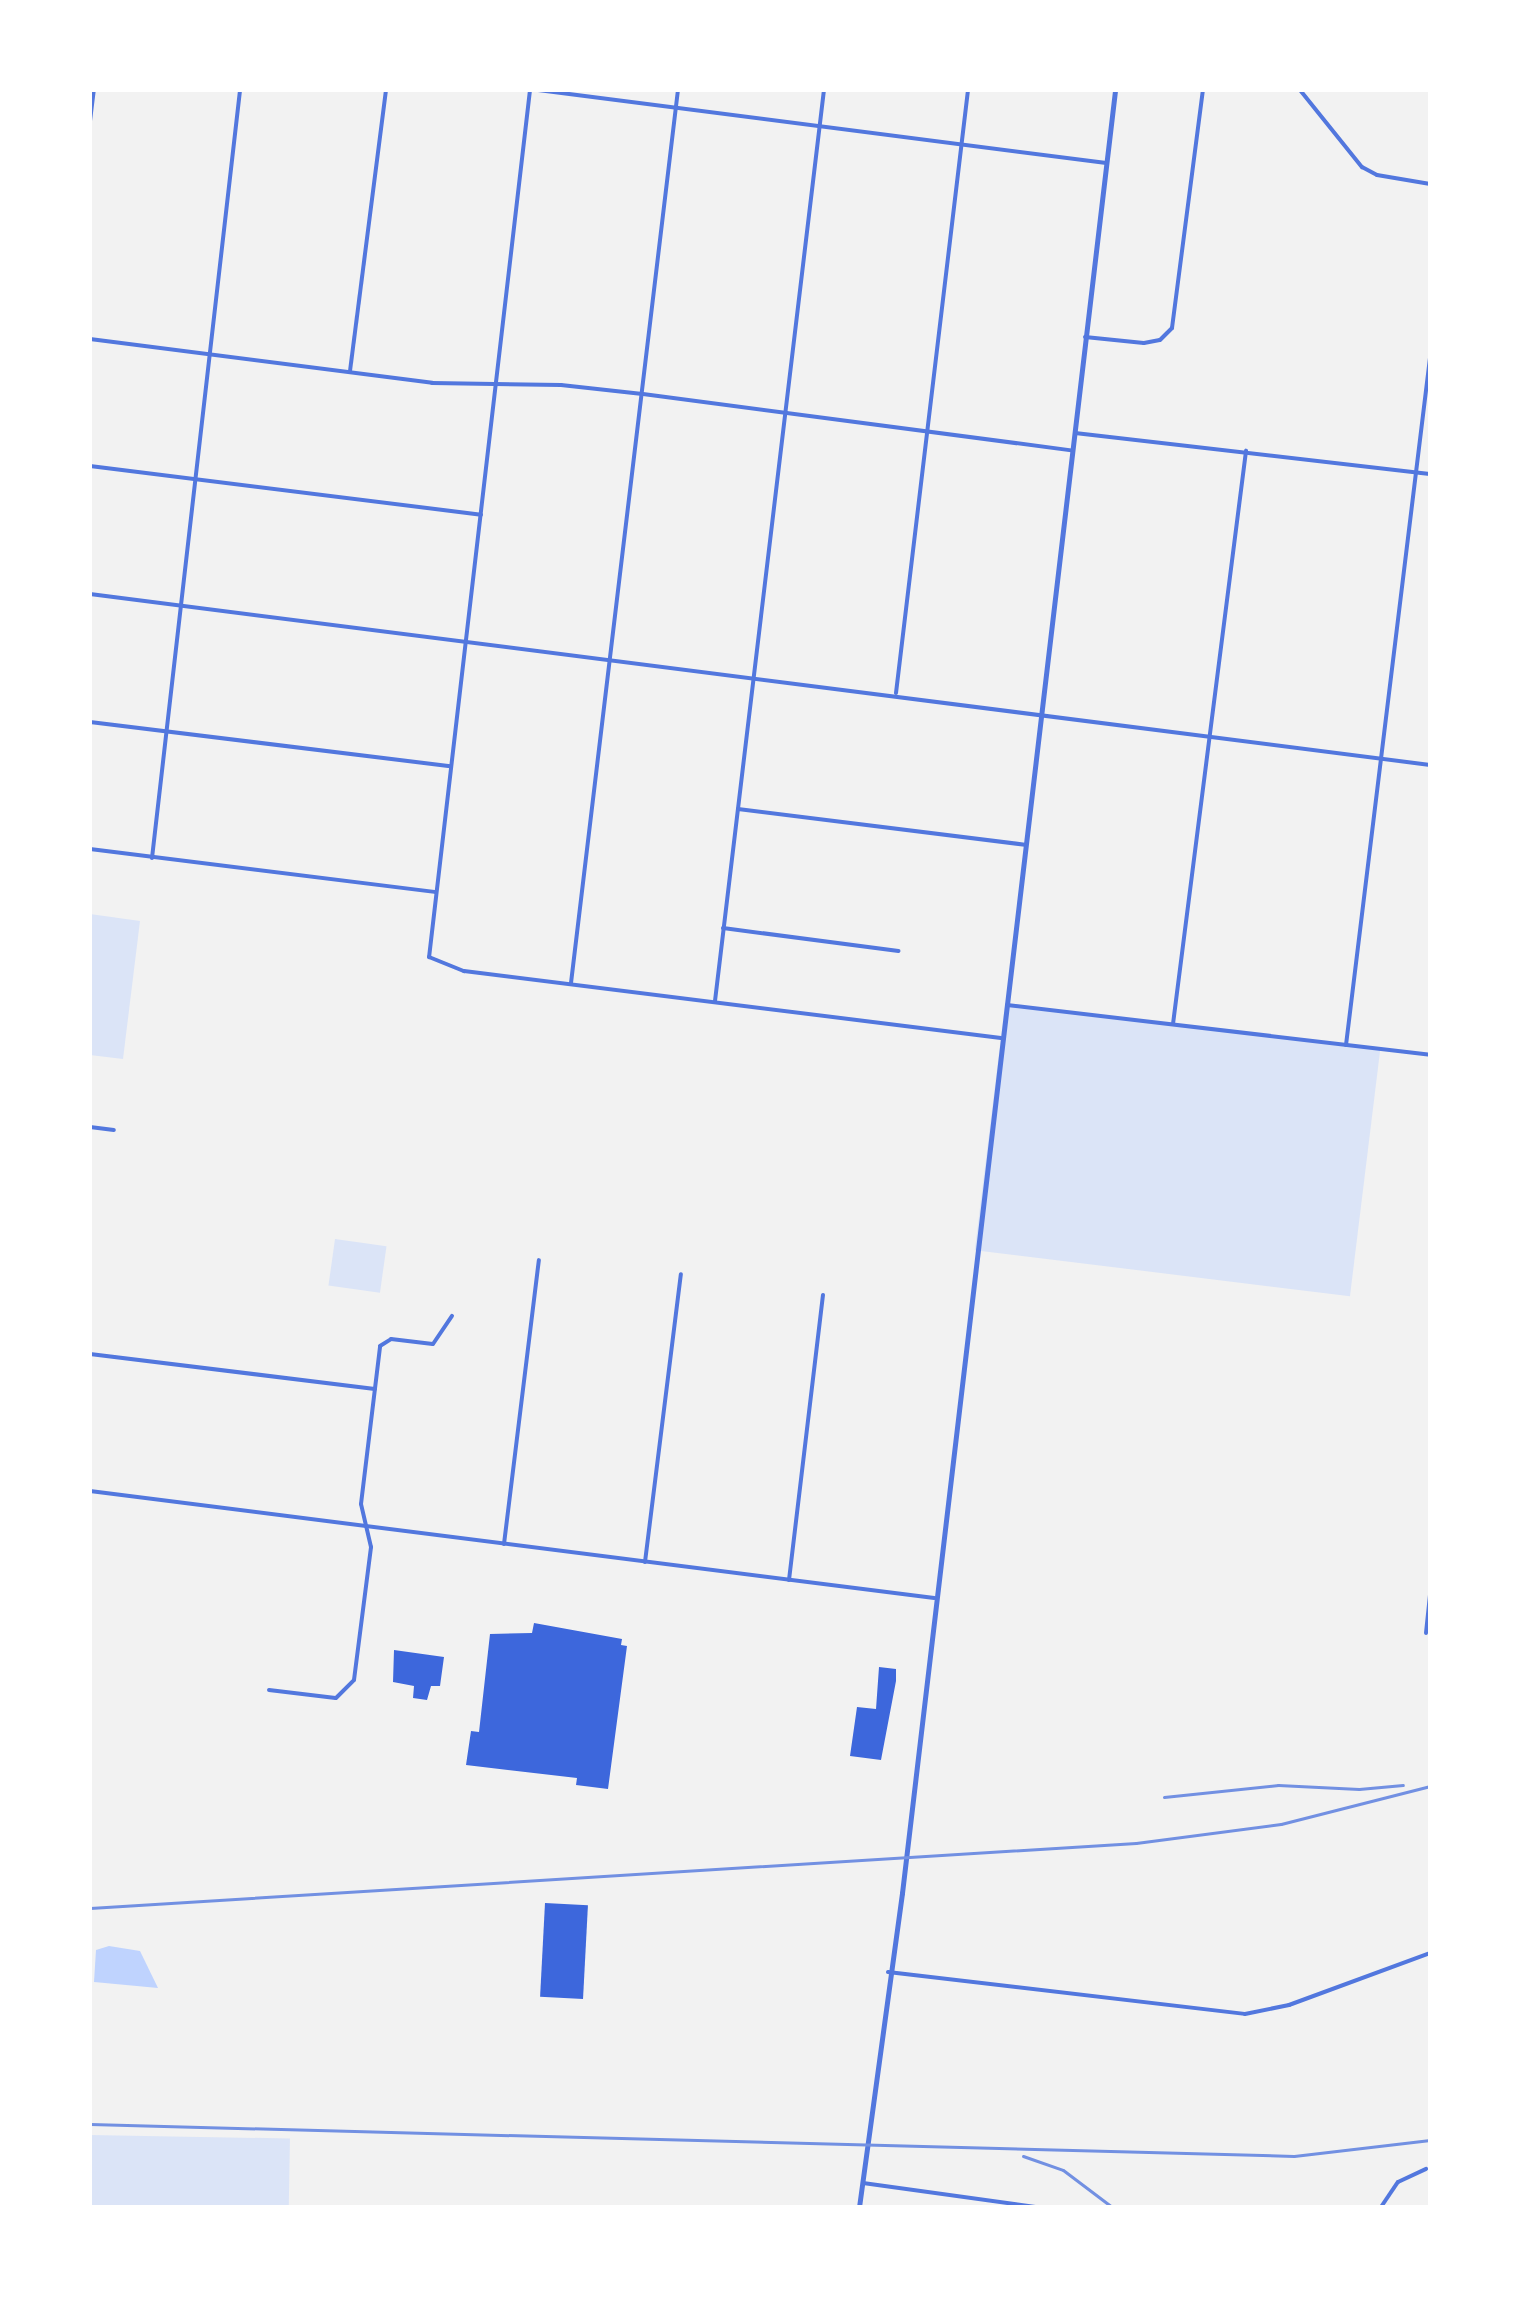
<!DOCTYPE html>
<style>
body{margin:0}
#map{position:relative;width:1520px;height:2297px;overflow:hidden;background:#f2f2f2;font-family:Arial,sans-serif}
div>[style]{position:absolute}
.green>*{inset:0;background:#dbe4f7;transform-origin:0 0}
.water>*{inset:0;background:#bfd3fe}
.building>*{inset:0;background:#3d67dc;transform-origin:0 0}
.minor>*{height:4px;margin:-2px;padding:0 2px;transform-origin:2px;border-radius:2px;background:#5277de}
.tertiary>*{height:5px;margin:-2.5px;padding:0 2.5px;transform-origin:2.5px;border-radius:2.5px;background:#5277de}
.rail>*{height:3px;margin:-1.5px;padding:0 1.5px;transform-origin:1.5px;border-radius:1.5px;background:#7290e2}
span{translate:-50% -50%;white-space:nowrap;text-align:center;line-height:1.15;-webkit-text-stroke:8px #fff;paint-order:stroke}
.frame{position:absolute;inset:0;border:92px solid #fff;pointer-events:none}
</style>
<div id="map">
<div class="green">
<div style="clip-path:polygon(90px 914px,140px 921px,123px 1059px,90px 1055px)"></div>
<div style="left:1005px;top:1004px;width:378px;height:248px;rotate:7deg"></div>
<div style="left:335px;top:1239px;width:52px;height:47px;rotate:8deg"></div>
<div style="left:90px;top:2135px;width:200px;height:72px;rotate:1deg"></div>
</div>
<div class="water">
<div style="clip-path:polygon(109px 1946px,140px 1951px,158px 1988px,94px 1982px,96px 1950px)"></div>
</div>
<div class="building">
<div style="clip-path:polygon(534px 1623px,622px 1639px,621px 1645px,627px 1646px,608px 1789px,576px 1785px,577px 1778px,466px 1765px,471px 1731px,479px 1732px,490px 1634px,532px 1633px)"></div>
<div style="clip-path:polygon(394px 1650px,444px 1657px,440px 1686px,431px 1686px,427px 1700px,413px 1698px,414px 1686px,393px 1682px)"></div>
<div style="clip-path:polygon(879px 1667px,896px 1669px,896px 1681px,881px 1760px,850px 1756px,857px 1707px,876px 1709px)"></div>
<div style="left:545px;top:1903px;width:43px;height:94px;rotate:3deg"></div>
</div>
<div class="minor">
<div style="left:530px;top:90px;width:873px;rotate:96.64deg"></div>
<div style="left:429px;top:957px;width:38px;rotate:22deg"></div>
<div style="left:464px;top:971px;width:541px;rotate:7.11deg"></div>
<div style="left:538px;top:90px;width:573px;rotate:7.32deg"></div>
<div style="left:1300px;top:90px;width:99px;rotate:51.2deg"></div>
<div style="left:1362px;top:167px;width:17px;rotate:28deg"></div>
<div style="left:1377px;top:175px;width:54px;rotate:9.6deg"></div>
<div style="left:90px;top:121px;width:31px;rotate:-83deg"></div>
<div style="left:1085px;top:337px;width:59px;rotate:5.8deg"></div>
<div style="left:1144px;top:343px;width:16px;rotate:-11deg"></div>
<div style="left:1160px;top:340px;width:17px;rotate:-45deg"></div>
<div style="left:1172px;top:328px;width:240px;rotate:-82.6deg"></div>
<div style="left:90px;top:339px;width:345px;rotate:7.3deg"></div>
<div style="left:432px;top:383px;width:129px;rotate:0.9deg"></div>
<div style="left:561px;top:385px;width:82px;rotate:6.3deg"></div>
<div style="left:643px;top:394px;width:432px;rotate:7.5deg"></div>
<div style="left:350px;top:371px;width:283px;rotate:-82.7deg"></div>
<div style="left:1075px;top:433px;width:357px;rotate:6.6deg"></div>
<div style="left:90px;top:466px;width:394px;rotate:7.1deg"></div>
<div style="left:90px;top:594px;width:1351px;rotate:7.27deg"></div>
<div style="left:896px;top:693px;width:607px;rotate:-83.19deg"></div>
<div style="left:90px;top:722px;width:363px;rotate:7deg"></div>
<div style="left:738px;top:809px;width:289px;rotate:7.1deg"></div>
<div style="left:90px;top:849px;width:347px;rotate:7.1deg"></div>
<div style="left:152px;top:858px;width:773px;rotate:-83.46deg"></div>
<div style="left:723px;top:928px;width:177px;rotate:7.5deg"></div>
<div style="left:571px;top:983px;width:899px;rotate:-83.17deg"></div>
<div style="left:715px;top:1001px;width:917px;rotate:-83.18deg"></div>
<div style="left:1007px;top:1005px;width:426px;rotate:6.7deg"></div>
<div style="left:1173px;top:1024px;width:578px;rotate:-82.74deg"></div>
<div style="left:1346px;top:1045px;width:692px;rotate:-83.03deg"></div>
<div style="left:90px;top:1127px;width:24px;rotate:7deg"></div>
<div style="left:90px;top:1354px;width:287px;rotate:7deg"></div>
<div style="left:90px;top:1491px;width:851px;rotate:7.23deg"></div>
<div style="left:504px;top:1544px;width:286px;rotate:-83deg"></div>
<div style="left:645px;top:1562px;width:290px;rotate:-82.9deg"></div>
<div style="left:789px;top:1580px;width:287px;rotate:-83.2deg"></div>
<div style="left:1426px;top:1633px;width:39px;rotate:-84deg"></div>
<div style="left:269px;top:1690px;width:67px;rotate:6.8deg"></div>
<div style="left:336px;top:1698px;width:25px;rotate:-45deg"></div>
<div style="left:354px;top:1680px;width:134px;rotate:-82.7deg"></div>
<div style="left:371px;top:1547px;width:44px;rotate:-103.1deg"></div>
<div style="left:361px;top:1504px;width:159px;rotate:-83.1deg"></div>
<div style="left:380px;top:1346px;width:13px;rotate:-32deg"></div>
<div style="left:391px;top:1339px;width:42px;rotate:6.8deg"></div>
<div style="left:433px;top:1344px;width:34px;rotate:-56deg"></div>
<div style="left:888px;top:1972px;width:359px;rotate:6.7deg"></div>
<div style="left:1245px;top:2014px;width:45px;rotate:-11.6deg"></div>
<div style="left:1289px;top:2005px;width:150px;rotate:-20.2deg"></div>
<div style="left:863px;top:2183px;width:174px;rotate:7.9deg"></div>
<div style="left:1381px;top:2207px;width:30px;rotate:-56deg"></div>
<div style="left:1398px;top:2182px;width:31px;rotate:-25deg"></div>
</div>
<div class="tertiary">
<div style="left:859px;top:2207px;width:317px;rotate:-82.2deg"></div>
<div style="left:902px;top:1893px;width:1816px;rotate:-83.26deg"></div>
</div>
<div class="rail">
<div style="left:1164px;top:1797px;width:115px;rotate:-6deg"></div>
<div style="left:1278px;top:1785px;width:81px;rotate:2.8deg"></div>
<div style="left:1359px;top:1789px;width:44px;rotate:-5.2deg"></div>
<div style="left:90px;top:1908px;width:1048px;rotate:-3.56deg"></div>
<div style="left:1136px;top:1843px;width:146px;rotate:-7.5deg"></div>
<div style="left:1281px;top:1824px;width:154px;rotate:-14.3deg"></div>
<div style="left:90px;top:2124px;width:1204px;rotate:1.52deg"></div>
<div style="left:1294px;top:2156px;width:137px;rotate:-6.7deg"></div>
<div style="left:1023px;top:2156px;width:42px;rotate:19.3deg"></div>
<div style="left:1063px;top:2170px;width:61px;rotate:37.1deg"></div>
</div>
<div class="frame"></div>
</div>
